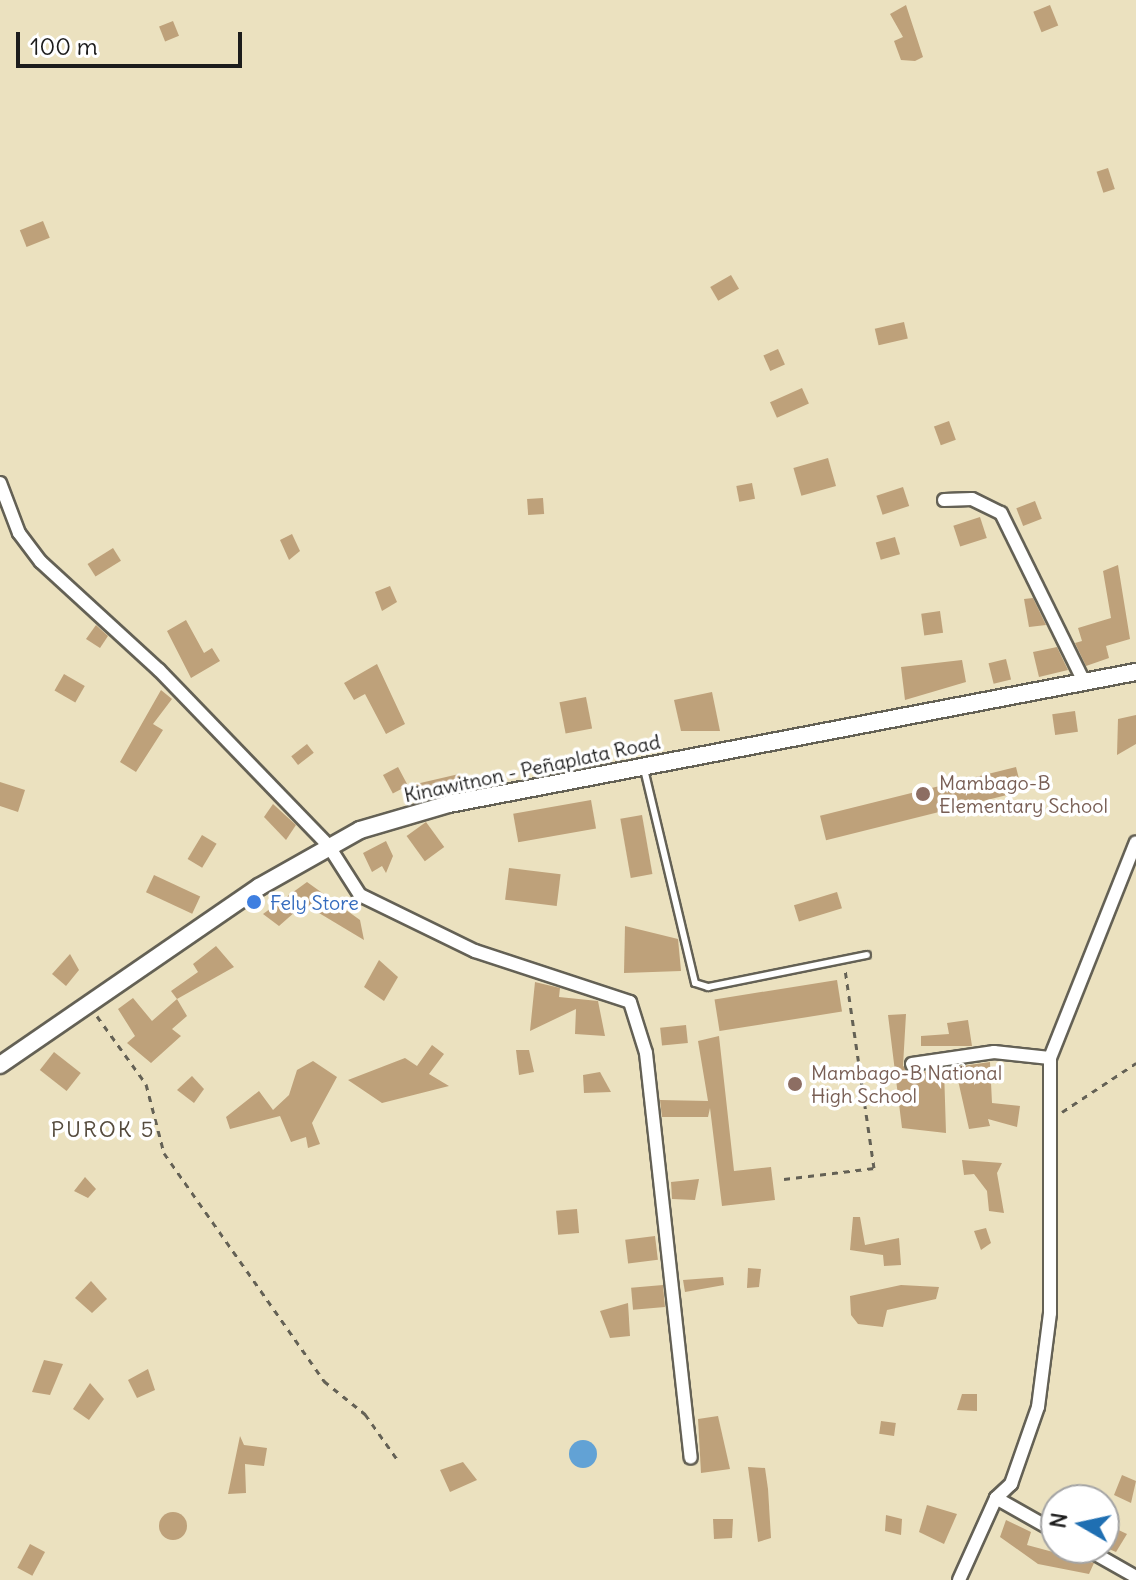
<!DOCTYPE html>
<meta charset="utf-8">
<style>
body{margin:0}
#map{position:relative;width:1136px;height:1580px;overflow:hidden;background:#ebe1bf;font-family:Delius,sans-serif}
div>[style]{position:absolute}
.water>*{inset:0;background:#62a2d5}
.round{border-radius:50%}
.building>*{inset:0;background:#bea17a;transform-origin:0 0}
.path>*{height:3px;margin-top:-1.5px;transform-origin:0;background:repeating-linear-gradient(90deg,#646155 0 6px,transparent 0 12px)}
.roads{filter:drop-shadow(2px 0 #646155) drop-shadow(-2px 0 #646155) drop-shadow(0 2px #646155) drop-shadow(0 -2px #646155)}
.service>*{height:6px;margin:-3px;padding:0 3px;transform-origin:3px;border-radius:3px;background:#fff}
.minor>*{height:12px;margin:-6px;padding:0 6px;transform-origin:6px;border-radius:6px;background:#fff}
.tertiary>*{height:16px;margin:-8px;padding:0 8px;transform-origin:8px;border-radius:8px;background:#fff}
.dots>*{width:22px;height:22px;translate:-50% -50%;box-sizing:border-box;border:4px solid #fff;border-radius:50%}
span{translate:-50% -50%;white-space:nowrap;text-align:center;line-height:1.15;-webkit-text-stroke:7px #fff;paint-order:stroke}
.street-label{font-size:20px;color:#1c1c1c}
.education-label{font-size:20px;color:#785e54}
.left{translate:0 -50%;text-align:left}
.shop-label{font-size:20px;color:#366cbe}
.neighbourhood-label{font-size:22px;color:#554b3d;letter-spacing:2px}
.north{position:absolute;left:1040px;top:1484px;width:80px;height:80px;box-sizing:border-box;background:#fff;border:2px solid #a4a4a4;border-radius:50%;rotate:279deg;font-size:22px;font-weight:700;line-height:32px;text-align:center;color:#1c1c1c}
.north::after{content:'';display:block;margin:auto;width:28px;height:36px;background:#1f6fb2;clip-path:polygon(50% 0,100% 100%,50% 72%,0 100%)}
.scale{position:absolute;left:16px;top:32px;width:226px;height:36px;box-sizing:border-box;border:4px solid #1c1c1c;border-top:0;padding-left:10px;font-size:24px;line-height:28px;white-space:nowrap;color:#1c1c1c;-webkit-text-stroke:6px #fff;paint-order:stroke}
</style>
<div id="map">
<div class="water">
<div class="round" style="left:569px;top:1440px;width:28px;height:28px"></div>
</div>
<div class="building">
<div style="clip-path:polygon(906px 5px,923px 57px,915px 61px,901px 60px,894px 41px,903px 37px,890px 14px)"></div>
<div style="left:1050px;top:5px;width:22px;height:18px;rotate:68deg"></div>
<div style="left:173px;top:21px;width:16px;height:15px;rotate:68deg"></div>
<div style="left:1108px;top:168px;width:22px;height:12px;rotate:72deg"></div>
<div style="left:43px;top:221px;width:18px;height:25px;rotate:68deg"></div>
<div style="left:731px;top:275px;width:16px;height:24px;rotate:60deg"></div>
<div style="left:904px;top:322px;width:17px;height:30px;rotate:77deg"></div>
<div style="left:778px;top:349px;width:17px;height:16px;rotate:66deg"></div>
<div style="left:802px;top:388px;width:17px;height:35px;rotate:66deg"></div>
<div style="left:949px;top:421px;width:20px;height:16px;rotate:70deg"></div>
<div style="left:828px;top:458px;width:29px;height:36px;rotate:74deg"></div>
<div style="left:752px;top:483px;width:16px;height:16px;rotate:79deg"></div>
<div style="left:903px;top:487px;width:20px;height:28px;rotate:72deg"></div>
<div style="left:543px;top:498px;width:16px;height:16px;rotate:86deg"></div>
<div style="left:1035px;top:501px;width:19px;height:20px;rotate:69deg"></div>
<div style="left:980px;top:517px;width:22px;height:28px;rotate:72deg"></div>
<div style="clip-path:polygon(292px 534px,300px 551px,289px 560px,280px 540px)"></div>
<div style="left:895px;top:537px;width:18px;height:20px;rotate:74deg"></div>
<div style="left:113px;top:548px;width:15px;height:30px;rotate:58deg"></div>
<div style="clip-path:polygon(1118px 565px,1130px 639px,1106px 646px,1109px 658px,1086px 666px,1075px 643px,1082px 641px,1078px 628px,1111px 618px,1103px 571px)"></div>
<div style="clip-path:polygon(390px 586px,397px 602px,382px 611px,375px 592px)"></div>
<div style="clip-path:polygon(1033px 598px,1046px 625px,1029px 627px,1024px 599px)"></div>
<div style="left:940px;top:611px;width:22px;height:19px;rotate:82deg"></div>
<div style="clip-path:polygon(186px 620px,204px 653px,212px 648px,220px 661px,191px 678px,167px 631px)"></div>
<div style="clip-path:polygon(96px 625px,108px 636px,100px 648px,86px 639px)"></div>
<div style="clip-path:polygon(1057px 647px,1068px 670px,1039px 677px,1033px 652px)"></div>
<div style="left:1006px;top:659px;width:21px;height:18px;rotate:76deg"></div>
<div style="clip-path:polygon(962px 660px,966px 682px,905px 700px,901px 667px)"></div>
<div style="clip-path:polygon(377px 664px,405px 724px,386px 734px,365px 694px,354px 700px,344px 683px)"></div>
<div style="left:64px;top:674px;width:24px;height:19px;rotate:30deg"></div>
<div style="clip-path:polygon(161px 690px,172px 699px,153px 724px,163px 730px,136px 772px,120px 762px)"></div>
<div style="clip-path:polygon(712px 692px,720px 731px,681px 731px,674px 700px)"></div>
<div style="left:586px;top:697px;width:32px;height:27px;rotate:79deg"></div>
<div style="left:1075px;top:711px;width:21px;height:23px;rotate:82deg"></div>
<div style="clip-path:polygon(1136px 715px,1136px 744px,1117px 755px,1118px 719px)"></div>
<div style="left:307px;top:744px;width:11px;height:20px;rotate:52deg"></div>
<div style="left:398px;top:767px;width:21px;height:17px;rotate:62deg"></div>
<div style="left:1016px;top:767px;width:25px;height:202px;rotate:76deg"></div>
<div style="clip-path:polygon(459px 774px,463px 790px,419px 797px,416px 784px)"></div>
<div style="clip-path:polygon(0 782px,25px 790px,18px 812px,0 806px)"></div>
<div style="left:591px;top:800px;width:29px;height:79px;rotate:80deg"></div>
<div style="clip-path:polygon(273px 804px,296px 825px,286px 840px,264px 817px)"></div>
<div style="left:642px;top:815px;width:60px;height:22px;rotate:80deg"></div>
<div style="left:426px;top:822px;width:31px;height:24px;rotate:54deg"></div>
<div style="left:202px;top:835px;width:17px;height:28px;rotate:31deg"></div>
<div style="clip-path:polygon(386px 841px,393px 856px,386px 873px,382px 866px,372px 872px,363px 853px)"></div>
<div style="left:509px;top:868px;width:52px;height:32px;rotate:7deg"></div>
<div style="left:154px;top:875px;width:51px;height:19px;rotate:25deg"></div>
<div style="clip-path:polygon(307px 882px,360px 920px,364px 940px,304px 904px,279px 926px,263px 914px)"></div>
<div style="left:837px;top:892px;width:17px;height:45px;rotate:73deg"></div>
<div style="clip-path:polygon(625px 926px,678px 939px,681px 971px,624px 973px)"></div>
<div style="clip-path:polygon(216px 946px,234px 967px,177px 999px,187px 1016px,172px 1029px,181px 1036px,151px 1063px,127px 1043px,135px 1036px,118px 1009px,133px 998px,152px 1021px,177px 999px,171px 991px,198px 972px,193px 964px)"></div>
<div style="clip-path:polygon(70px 954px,79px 970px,66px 986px,52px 974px)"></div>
<div style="clip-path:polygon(379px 960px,398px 977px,384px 1001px,364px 987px)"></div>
<div style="left:837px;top:980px;width:32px;height:124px;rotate:81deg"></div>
<div style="clip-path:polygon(535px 982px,560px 988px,559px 997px,598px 1001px,605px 1036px,575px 1034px,576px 1009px,530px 1031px)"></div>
<div style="clip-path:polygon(906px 1014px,903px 1066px,913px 1073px,944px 1069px,946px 1133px,902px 1128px,888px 1015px)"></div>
<div style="clip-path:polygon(968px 1020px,972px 1046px,921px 1046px,921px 1036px,949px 1034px,947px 1023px)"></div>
<div style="left:686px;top:1025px;width:18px;height:26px;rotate:84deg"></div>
<div style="clip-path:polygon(719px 1036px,734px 1171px,771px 1167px,775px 1200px,722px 1206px,710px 1108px,708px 1117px,662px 1117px,660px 1100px,708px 1101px,698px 1041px)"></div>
<div style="clip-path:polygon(432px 1045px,444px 1054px,429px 1074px,449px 1086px,382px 1103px,348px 1080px,405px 1058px,417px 1066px)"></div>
<div style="clip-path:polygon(516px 1050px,529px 1050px,534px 1072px,519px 1075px)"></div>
<div style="left:54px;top:1052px;width:34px;height:23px;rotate:38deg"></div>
<div style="clip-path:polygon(313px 1061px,337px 1077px,312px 1123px,320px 1144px,308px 1148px,306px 1137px,291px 1142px,280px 1116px,230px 1129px,226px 1117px,259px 1091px,273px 1110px,289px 1095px,297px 1070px)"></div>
<div style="clip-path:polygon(990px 1062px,992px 1103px,1020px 1106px,1017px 1127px,988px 1119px,990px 1126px,969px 1129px,955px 1067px)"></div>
<div style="clip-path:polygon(600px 1072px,611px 1092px,584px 1093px,583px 1075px)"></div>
<div style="clip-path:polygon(192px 1076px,204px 1089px,194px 1103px,177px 1090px)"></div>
<div style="clip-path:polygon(962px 1160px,1002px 1163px,997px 1173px,1004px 1213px,989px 1211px,987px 1191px,974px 1174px,964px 1175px)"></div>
<div style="clip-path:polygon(85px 1177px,96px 1189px,88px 1198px,74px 1191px)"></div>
<div style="clip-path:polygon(699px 1179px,695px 1200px,672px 1199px,671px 1182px)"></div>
<div style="left:577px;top:1209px;width:24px;height:21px;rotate:85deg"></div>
<div style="clip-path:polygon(853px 1217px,860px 1217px,865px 1245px,899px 1238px,901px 1265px,884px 1266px,883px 1255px,850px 1250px)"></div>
<div style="clip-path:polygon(986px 1228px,991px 1243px,981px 1250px,974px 1231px)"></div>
<div style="left:655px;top:1236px;width:24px;height:30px;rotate:83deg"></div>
<div style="clip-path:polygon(748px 1268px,761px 1269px,759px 1287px,747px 1288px)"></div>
<div style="clip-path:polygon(723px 1277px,724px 1285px,685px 1292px,683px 1280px)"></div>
<div style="clip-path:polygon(91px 1281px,107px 1299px,92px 1313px,75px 1298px)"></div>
<div style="left:663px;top:1285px;width:22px;height:32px;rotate:85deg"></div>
<div style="clip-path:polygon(901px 1285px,939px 1287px,936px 1299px,887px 1310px,883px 1327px,858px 1324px,851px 1315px,850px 1296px)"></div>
<div style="clip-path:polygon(628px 1303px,630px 1336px,610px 1338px,600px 1311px)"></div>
<div style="clip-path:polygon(44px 1360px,63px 1364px,50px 1395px,32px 1392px)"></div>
<div style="clip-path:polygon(148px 1369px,155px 1390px,137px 1398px,128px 1380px)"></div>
<div style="clip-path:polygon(90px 1383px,104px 1399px,89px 1420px,73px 1409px)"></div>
<div style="clip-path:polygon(962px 1394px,977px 1394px,977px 1411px,957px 1410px)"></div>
<div style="clip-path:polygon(718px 1416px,730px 1469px,701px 1473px,698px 1419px)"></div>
<div style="left:881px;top:1421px;width:15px;height:13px;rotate:8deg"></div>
<div style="clip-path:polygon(240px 1436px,244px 1445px,267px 1448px,264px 1466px,245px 1464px,246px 1493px,228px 1494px)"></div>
<div style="clip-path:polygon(463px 1462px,477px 1480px,450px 1492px,440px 1470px)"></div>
<div style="clip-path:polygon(748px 1467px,765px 1468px,768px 1489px,771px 1538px,758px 1542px)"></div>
<div style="clip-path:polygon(1122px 1475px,1136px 1481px,1131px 1503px,1114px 1495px)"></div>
<div style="clip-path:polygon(927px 1505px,957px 1514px,944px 1544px,919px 1532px)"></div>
<div class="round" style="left:159px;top:1512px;width:28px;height:28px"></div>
<div style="clip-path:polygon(886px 1515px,902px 1519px,901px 1535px,885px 1531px)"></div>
<div style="clip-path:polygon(713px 1519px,733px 1519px,732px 1538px,714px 1539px)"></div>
<div style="clip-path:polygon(1006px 1520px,1031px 1532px,1027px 1545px,1094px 1563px,1089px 1574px,1038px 1564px,1000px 1537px)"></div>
<div style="clip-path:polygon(1108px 1525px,1127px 1534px,1116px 1552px,1104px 1547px)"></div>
<div style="left:30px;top:1544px;width:17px;height:27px;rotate:28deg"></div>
</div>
<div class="path">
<div style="left:97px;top:1016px;width:84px;rotate:54.2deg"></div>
<div style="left:146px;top:1084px;width:71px;rotate:75.4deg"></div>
<div style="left:164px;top:1153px;width:279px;rotate:54.9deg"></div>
<div style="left:324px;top:1381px;width:53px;rotate:38.8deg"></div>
<div style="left:365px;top:1414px;width:55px;rotate:54.6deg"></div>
<div style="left:1062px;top:1112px;width:89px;rotate:-33.5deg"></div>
<div style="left:784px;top:1179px;width:91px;rotate:-7deg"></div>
<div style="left:874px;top:1168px;width:202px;rotate:-98.3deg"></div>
</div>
<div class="roads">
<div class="service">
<div style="left:644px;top:769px;width:220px;rotate:76.6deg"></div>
<div style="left:695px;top:983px;width:14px;rotate:17deg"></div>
<div style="left:708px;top:987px;width:162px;rotate:-11.4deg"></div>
</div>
<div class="minor">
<div style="left:0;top:483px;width:53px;rotate:69.2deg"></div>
<div style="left:19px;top:533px;width:36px;rotate:53deg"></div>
<div style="left:41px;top:562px;width:160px;rotate:42.5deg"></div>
<div style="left:159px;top:670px;width:243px;rotate:46deg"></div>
<div style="left:328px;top:845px;width:59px;rotate:57.4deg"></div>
<div style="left:360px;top:895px;width:128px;rotate:26deg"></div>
<div style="left:475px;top:951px;width:163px;rotate:18.2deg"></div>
<div style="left:630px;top:1002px;width:53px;rotate:72.6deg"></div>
<div style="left:646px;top:1053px;width:407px;rotate:83.7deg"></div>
<div style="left:944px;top:500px;width:28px;rotate:-2deg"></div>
<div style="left:972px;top:499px;width:32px;rotate:26deg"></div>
<div style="left:1001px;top:513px;width:188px;rotate:63.8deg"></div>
<div style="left:912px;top:1064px;width:83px;rotate:-8.3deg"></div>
<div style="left:994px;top:1052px;width:56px;rotate:6.1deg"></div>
<div style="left:996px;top:1498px;width:69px;rotate:29.5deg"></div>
<div style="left:1085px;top:1548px;width:59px;rotate:29.6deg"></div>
<div style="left:959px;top:1580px;width:90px;rotate:-65.7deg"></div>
<div style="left:996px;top:1498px;width:21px;rotate:-43deg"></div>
<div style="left:1011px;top:1484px;width:82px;rotate:-70.7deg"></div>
<div style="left:1038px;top:1407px;width:95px;rotate:-82.7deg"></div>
<div style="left:1050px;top:1313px;width:255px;rotate:-90deg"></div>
<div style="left:1050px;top:1058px;width:232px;rotate:-68.3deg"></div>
</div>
<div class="tertiary">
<div style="left:0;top:1065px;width:314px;rotate:-34.5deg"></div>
<div style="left:259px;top:887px;width:116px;rotate:-29.4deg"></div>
<div style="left:360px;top:830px;width:93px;rotate:-16.3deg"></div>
<div style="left:449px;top:804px;width:700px;rotate:-10.88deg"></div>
</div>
</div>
<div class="dots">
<div style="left:923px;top:794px;background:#8d6e63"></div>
<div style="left:254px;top:902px;background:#3f7fe0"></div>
<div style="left:795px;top:1084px;background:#8d6e63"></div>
</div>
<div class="street-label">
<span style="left:532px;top:768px;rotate:-12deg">Kinawitnon - Peñaplata Road</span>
</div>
<div class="education-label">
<span class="left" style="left:939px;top:794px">Mambago-B<br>Elementary School</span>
<span class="left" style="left:811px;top:1084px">Mambago-B National<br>High School</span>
</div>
<div class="shop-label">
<span class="left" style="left:270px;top:902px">Fely Store</span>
</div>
<div class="neighbourhood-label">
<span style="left:103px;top:1130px">PUROK 5</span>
</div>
<div class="north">N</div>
<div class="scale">100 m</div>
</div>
